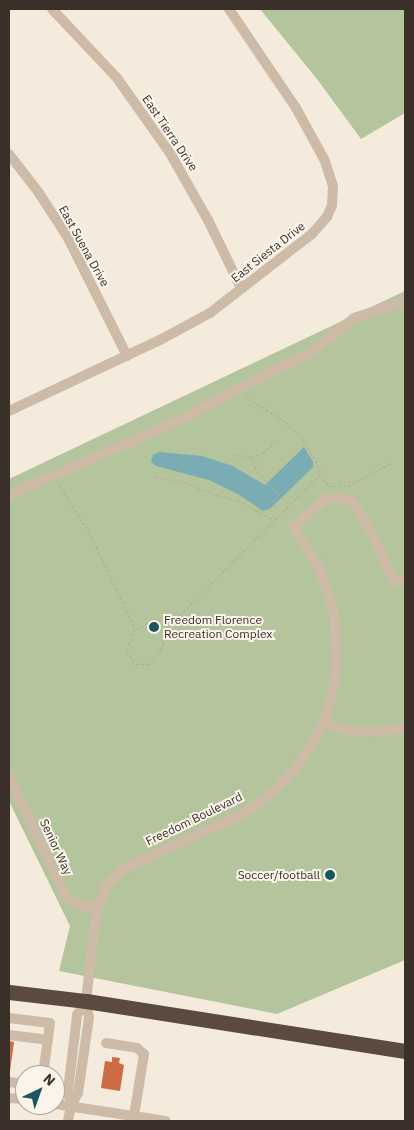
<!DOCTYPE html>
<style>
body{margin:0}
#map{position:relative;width:414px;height:1130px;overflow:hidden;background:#f4ebdd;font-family:"IBM Plex Sans",sans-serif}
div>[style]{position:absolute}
.green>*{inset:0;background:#b4c49c}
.water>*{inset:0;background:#7aadb3}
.building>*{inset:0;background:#cd6c42}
.path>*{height:1px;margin-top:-0.5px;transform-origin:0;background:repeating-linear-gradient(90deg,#b9a592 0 2.5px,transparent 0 5px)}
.minor>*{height:10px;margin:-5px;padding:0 5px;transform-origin:5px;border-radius:5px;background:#cdbba8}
.highway>*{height:15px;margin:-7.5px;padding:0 7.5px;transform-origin:7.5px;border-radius:7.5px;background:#5b4a3f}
.dots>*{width:14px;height:14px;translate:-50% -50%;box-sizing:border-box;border:2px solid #fbf4ea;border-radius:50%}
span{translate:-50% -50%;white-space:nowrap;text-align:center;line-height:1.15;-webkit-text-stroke:4px #fbf4ea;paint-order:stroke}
.street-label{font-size:12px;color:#3a2f29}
.poi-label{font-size:12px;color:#3a2f29}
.left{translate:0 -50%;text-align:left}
.right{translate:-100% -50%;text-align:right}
.frame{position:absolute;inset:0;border:10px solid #3a2f29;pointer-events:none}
.north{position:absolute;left:15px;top:1065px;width:50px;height:50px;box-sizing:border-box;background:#fbf4ea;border:1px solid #aea59d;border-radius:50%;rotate:42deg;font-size:14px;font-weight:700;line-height:20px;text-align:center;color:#3a2f29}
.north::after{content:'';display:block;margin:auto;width:18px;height:22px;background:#1b565e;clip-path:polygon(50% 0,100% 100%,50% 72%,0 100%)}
</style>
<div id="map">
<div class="green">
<div style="clip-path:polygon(260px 9px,405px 9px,405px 113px,361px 139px,317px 79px)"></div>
<div style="clip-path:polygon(405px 291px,405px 960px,277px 1014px,59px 971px,70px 926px,9px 801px,9px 479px)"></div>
</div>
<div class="water">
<div style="clip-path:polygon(304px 447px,313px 462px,313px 467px,271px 508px,263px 511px,238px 494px,209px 480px,156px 466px,151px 462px,153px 455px,159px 452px,202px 456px,233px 466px,265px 485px)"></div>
</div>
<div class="building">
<div style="clip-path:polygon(9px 1041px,14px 1042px,10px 1071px,9px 1071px)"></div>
<div style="clip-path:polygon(112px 1057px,120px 1058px,119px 1063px,124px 1065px,120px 1091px,101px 1088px,105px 1061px,112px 1062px)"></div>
</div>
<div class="path">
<div style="left:245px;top:396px;width:49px;rotate:32.4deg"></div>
<div style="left:286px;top:422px;width:24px;rotate:45deg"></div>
<div style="left:303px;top:439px;width:35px;rotate:61deg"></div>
<div style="left:320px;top:470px;width:6px;rotate:99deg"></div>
<div style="left:232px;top:454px;width:19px;rotate:9deg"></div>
<div style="left:251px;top:457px;width:13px;rotate:-18deg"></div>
<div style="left:263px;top:453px;width:18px;rotate:-45deg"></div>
<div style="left:251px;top:457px;width:16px;rotate:68deg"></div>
<div style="left:257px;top:472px;width:40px;rotate:46deg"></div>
<div style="left:285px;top:501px;width:6px;rotate:31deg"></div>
<div style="left:290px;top:504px;width:40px;rotate:-44deg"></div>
<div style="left:319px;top:476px;width:14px;rotate:45deg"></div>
<div style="left:329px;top:486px;width:19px"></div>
<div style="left:348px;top:486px;width:49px;rotate:-28.1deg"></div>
<div style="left:155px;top:477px;width:24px;rotate:9deg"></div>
<div style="left:179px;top:481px;width:44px;rotate:20.1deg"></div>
<div style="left:220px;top:496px;width:18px;rotate:13deg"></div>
<div style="left:238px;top:500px;width:36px;rotate:30deg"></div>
<div style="left:269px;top:518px;width:7px;rotate:8deg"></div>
<div style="left:276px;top:519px;width:21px;rotate:-47deg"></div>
<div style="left:59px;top:484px;width:63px;rotate:58.6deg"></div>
<div style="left:92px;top:538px;width:101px;rotate:64.7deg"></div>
<div style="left:169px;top:626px;width:22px;rotate:-172deg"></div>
<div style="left:147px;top:623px;width:13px;rotate:153deg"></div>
<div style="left:135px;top:629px;width:25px;rotate:111deg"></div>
<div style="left:126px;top:652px;width:16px;rotate:50deg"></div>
<div style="left:136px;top:664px;width:15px"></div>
<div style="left:151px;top:664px;width:18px;rotate:-56deg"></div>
<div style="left:161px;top:649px;width:24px;rotate:-71deg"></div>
<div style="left:169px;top:626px;width:151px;rotate:-45deg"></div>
</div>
<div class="minor">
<div style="left:52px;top:9px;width:95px;rotate:46.7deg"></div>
<div style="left:117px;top:78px;width:92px;rotate:54.8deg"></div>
<div style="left:170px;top:153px;width:79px;rotate:60.5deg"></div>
<div style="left:209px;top:222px;width:73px;rotate:64.1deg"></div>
<div style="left:9px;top:154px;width:49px;rotate:52.4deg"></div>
<div style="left:39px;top:193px;width:54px;rotate:57.2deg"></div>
<div style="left:68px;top:238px;width:132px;rotate:63.4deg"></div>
<div style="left:9px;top:411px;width:167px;rotate:-25.2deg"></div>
<div style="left:160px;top:340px;width:57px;rotate:-28.4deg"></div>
<div style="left:210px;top:313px;width:129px;rotate:-37.8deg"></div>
<div style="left:312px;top:234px;width:23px;rotate:-49deg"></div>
<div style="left:327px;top:217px;width:13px;rotate:-67deg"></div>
<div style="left:332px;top:205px;width:19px;rotate:-87deg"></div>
<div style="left:333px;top:186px;width:28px;rotate:-108deg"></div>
<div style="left:324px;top:159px;width:58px;rotate:-118.8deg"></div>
<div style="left:296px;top:108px;width:120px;rotate:-124.1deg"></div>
<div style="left:9px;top:495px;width:190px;rotate:-23.6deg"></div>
<div style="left:183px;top:419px;width:101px;rotate:-28.3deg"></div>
<div style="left:272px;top:371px;width:39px;rotate:-24deg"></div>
<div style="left:308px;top:355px;width:59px;rotate:-38.8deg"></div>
<div style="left:354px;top:318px;width:54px;rotate:-18.4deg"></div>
<div style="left:322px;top:724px;width:25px;rotate:14deg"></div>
<div style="left:346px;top:730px;width:34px;rotate:2deg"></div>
<div style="left:380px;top:731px;width:25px;rotate:-7deg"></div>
<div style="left:9px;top:777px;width:131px;rotate:64.6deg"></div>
<div style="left:65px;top:895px;width:16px;rotate:38deg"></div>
<div style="left:78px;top:905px;width:20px;rotate:6deg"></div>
<div style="left:9px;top:1018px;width:41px;rotate:7deg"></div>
<div style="left:50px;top:1023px;width:52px;rotate:97.7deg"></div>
<div style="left:9px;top:1035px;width:39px;rotate:7deg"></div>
<div style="left:106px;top:1043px;width:31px;rotate:9deg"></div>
<div style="left:137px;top:1048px;width:9px;rotate:41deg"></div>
<div style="left:144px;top:1054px;width:63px;rotate:99.2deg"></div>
<div style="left:9px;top:1082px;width:16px;rotate:7deg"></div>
<div style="left:9px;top:1098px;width:16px;rotate:4deg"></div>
<div style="left:55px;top:1104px;width:112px;rotate:8.7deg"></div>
<div style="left:71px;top:1106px;width:15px;rotate:-101deg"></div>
<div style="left:68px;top:1091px;width:77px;rotate:-83.2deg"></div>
<div style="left:77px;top:1015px;width:17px;rotate:-57deg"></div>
<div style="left:68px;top:1121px;width:15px;rotate:-79deg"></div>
<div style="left:71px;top:1106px;width:15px;rotate:-62deg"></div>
<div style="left:78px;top:1093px;width:76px;rotate:-81.7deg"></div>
<div style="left:89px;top:1018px;width:17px;rotate:-100deg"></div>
<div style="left:86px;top:1001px;width:70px;rotate:-83.5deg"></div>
<div style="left:94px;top:931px;width:24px;rotate:-81deg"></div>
<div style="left:98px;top:907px;width:24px;rotate:-68deg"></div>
<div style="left:107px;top:885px;width:25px;rotate:-43deg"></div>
<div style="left:125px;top:868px;width:127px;rotate:-24.7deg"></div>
<div style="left:240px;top:815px;width:19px;rotate:-32deg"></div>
<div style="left:256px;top:805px;width:26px;rotate:-37deg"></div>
<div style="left:277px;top:789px;width:33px;rotate:-49deg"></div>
<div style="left:299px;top:764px;width:36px;rotate:-58deg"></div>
<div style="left:318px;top:734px;width:23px;rotate:-67deg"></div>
<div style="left:327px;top:713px;width:41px;rotate:-77.3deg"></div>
<div style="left:336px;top:673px;width:53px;rotate:-91.1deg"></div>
<div style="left:335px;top:620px;width:18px;rotate:-103deg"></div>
<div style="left:331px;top:602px;width:37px;rotate:-109deg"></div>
<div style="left:319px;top:567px;width:48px;rotate:-123deg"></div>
<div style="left:293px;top:527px;width:44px;rotate:-41.3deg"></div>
<div style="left:326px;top:498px;width:16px"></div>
<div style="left:342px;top:498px;width:12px;rotate:20deg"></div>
<div style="left:353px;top:502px;width:39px;rotate:59deg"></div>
<div style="left:373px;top:535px;width:51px;rotate:65.9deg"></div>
<div style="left:394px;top:582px;width:12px;rotate:-20deg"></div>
</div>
<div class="highway">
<div style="left:9px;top:992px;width:78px;rotate:6.7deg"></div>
<div style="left:86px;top:1001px;width:323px;rotate:8.9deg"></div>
</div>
<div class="dots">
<div style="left:154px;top:627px;background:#1b565e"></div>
<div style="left:330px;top:875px;background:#1b565e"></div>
</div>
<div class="street-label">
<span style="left:170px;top:133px;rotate:56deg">East Tierra Drive</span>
<span style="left:84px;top:246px;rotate:61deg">East Suena Drive</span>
<span style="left:268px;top:252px;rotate:-38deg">East Siesta Drive</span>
<span style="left:194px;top:819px;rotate:-26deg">Freedom Boulevard</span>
<span style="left:56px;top:847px;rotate:65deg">Senior Way</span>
</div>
<div class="poi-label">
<span class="left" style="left:164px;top:627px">Freedom Florence<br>Recreation Complex</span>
<span class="right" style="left:320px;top:875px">Soccer/football</span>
</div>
<div class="frame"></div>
<div class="north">N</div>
</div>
